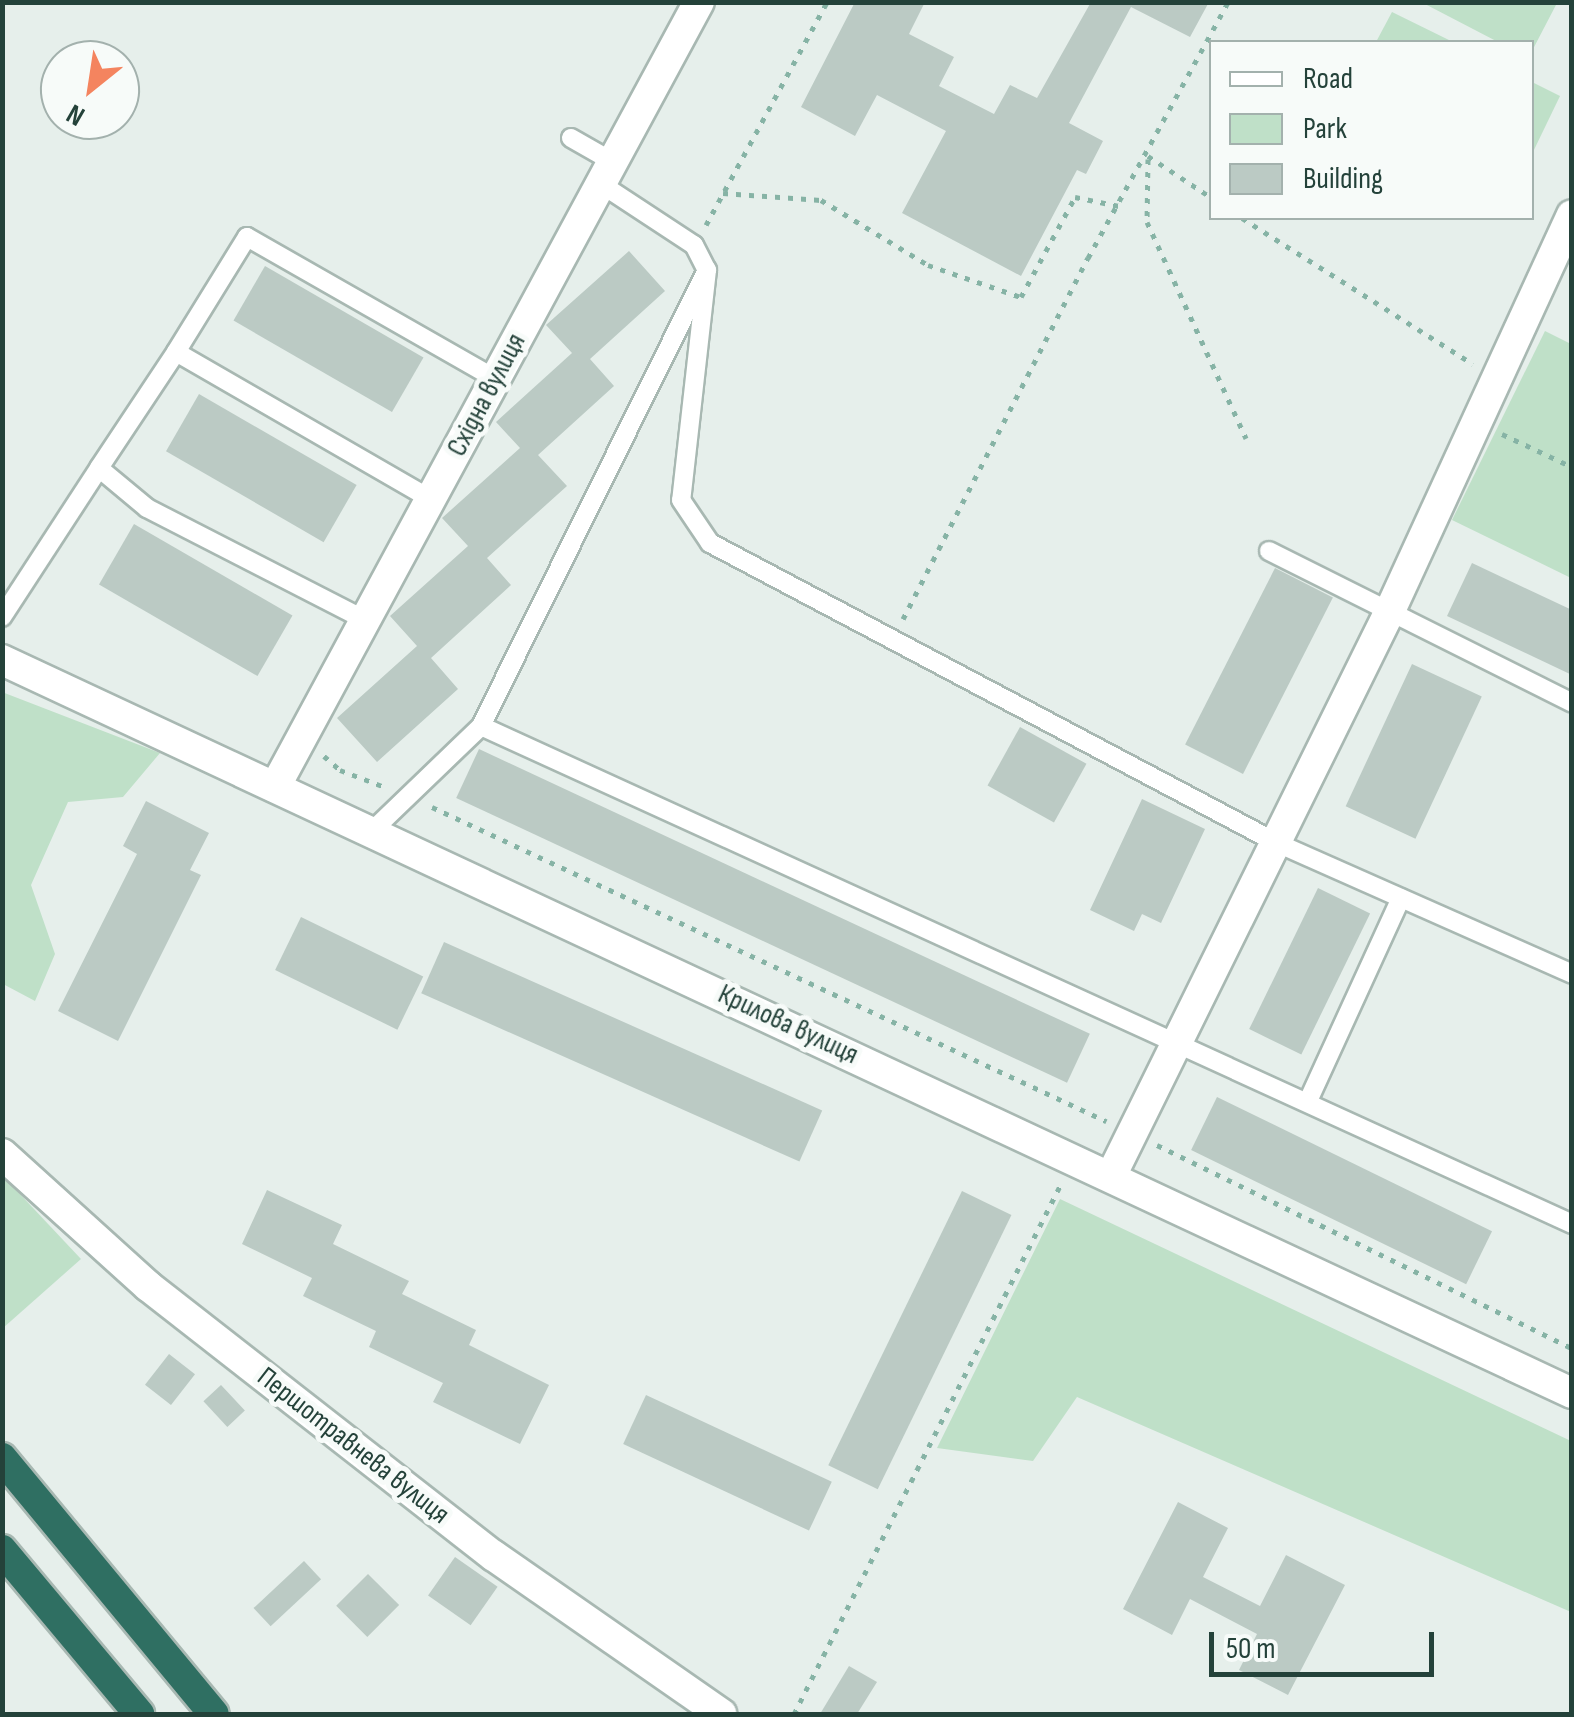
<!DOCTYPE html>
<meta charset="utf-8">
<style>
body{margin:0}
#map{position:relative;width:1574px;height:1717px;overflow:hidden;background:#e6efeb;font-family:"Sofia Sans Condensed",sans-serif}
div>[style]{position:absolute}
.green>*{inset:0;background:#bfe0c8}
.building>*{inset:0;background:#bbcac4;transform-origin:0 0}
.path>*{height:5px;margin-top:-2.5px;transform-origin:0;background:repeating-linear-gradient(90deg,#86b3a5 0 5px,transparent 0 13px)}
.roads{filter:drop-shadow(2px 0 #a8b8b2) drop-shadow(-2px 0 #a8b8b2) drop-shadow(0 2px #a8b8b2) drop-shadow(0 -2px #a8b8b2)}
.lane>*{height:18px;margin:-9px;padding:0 9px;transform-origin:9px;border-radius:9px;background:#fff}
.street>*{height:30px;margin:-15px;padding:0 15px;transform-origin:15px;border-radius:15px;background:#fff}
.secondary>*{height:30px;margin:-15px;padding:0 15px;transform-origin:15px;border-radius:15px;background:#fff}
.highway>*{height:30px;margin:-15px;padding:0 15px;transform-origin:15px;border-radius:15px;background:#2f6f62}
span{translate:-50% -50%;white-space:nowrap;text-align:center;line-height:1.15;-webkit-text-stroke:10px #f7fbf9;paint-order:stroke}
.street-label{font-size:28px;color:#24423a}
.frame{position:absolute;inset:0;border:5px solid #24423a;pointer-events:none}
.legend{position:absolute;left:1209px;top:40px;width:325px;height:180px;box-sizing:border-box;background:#f7fbf9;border:2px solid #a3b1ad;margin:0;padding:12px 18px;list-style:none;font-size:30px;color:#24423a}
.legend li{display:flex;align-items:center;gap:20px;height:50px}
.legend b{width:50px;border:2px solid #a3b1ad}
.north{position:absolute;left:40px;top:40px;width:100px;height:100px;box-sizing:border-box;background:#f7fbf9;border:2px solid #a3b1ad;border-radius:50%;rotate:210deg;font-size:28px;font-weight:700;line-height:40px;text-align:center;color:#24423a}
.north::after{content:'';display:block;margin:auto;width:35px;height:45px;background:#f4845f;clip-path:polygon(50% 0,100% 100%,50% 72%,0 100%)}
.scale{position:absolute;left:1209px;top:1632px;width:225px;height:45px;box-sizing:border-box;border:5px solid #24423a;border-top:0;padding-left:12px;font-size:30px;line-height:35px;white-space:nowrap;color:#24423a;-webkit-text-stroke:8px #f7fbf9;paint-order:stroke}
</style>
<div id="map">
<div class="green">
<div style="clip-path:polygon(1423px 3px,1557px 2px,1557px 3px,1532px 51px,1532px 42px,1498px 42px)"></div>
<div style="clip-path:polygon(1392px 12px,1453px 42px,1376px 42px)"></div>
<div style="clip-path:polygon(1532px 82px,1560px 96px,1532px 154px)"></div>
<div style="clip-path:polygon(1545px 331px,1571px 344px,1571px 578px,1452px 520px)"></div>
<div style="clip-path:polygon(2px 692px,160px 753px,123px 797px,68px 802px,31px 885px,55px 954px,35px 1001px,3px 984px)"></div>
<div style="clip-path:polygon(2px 1175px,81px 1259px,3px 1328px,2px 1328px)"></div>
<div style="clip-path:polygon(1060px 1199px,1571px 1441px,1571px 1612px,1077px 1397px,1033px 1461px,937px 1448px)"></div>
</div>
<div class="building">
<div style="clip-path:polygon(855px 2px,925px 2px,909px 34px,954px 57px,939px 86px,994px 114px,1010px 85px,1037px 98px,1091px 2px,1209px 2px,1190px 37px,1131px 7px,1069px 123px,1103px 141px,1086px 174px,1077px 170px,1021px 276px,902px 213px,946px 131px,877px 95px,855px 136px,801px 107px)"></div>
<div style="clip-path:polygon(629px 251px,665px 291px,590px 359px,614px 386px,538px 455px,567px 486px,487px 558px,511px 585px,431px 658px,458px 689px,377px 762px,337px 718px,417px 646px,390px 616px,468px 546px,442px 518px,520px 448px,496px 422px,572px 353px,546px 325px)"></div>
<div style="left:265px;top:266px;width:183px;height:63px;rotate:30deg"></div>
<div style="left:199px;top:394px;width:182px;height:66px;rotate:30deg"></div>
<div style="left:134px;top:524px;width:183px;height:70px;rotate:30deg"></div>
<div style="clip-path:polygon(1472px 563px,1572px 610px,1572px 675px,1447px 616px)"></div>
<div style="left:1275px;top:568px;width:65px;height:198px;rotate:27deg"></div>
<div style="left:1412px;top:664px;width:77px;height:157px;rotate:25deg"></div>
<div style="left:1020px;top:727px;width:76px;height:67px;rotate:29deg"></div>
<div style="left:479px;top:749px;width:674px;height:54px;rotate:25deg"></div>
<div style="clip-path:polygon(1142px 799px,1205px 829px,1161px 923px,1142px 914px,1134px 931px,1090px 910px)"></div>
<div style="clip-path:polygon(146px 801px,209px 833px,190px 870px,201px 875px,118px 1041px,58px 1011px,137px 854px,123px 846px)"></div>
<div style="left:1318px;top:888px;width:58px;height:157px;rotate:26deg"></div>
<div style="left:301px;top:917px;width:136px;height:59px;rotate:26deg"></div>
<div style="left:444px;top:942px;width:414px;height:56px;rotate:24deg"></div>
<div style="left:1217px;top:1097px;width:306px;height:59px;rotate:26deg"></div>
<div style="clip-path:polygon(267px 1190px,342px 1225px,333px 1244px,409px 1281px,402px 1294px,476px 1330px,469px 1345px,549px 1385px,520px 1444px,433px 1402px,443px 1383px,369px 1347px,376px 1331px,303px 1296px,312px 1278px,242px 1244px)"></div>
<div style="left:962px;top:1191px;width:55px;height:305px;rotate:26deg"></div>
<div style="left:169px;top:1354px;width:33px;height:39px;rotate:38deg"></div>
<div style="left:221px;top:1385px;width:35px;height:24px;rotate:47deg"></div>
<div style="left:646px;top:1395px;width:205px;height:54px;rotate:25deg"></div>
<div style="clip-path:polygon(1178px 1502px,1228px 1528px,1203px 1577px,1260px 1606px,1286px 1555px,1345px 1585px,1288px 1695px,1239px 1670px,1257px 1634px,1190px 1599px,1172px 1635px,1123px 1609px)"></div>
<div style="left:455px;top:1557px;width:52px;height:47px;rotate:35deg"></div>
<div style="left:304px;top:1561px;width:25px;height:69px;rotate:47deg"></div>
<div style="left:368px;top:1574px;width:44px;height:45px;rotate:45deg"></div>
<div style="clip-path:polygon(849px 1666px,877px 1682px,857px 1714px,820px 1714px)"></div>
</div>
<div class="path">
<div style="left:1148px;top:156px;width:77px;rotate:33.3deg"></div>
<div style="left:1148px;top:159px;width:63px;rotate:90.9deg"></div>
<div style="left:1147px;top:222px;width:238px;rotate:65.4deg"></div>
<div style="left:723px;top:193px;width:98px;rotate:4.1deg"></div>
<div style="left:821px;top:200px;width:125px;rotate:31.3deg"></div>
<div style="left:928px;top:265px;width:98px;rotate:19deg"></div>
<div style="left:1021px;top:297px;width:114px;rotate:-61.6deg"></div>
<div style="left:1075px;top:197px;width:45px;rotate:11.6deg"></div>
<div style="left:1242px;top:218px;width:273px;rotate:32.3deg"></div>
<div style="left:706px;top:225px;width:254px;rotate:-61.5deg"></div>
<div style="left:1502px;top:434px;width:77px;rotate:25.2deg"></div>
<div style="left:903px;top:619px;width:406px;rotate:-62.9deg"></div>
<div style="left:1088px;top:258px;width:292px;rotate:-61.3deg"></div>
<div style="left:324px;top:756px;width:21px;rotate:41deg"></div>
<div style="left:340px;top:770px;width:48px;rotate:20.7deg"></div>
<div style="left:432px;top:807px;width:744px;rotate:24.98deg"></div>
<div style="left:1157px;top:1145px;width:462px;rotate:26.1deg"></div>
<div style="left:794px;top:1714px;width:591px;rotate:-63.26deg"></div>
</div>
<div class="roads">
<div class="lane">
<div style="left:571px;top:138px;width:48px;rotate:29.7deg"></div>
<div style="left:601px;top:184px;width:111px;rotate:33.3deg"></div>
<div style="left:694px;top:245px;width:28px;rotate:63deg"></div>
<div style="left:707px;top:270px;width:231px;rotate:96.4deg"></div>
<div style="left:681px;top:500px;width:52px;rotate:56deg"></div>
<div style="left:710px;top:543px;width:641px;rotate:27.88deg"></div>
<div style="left:1277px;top:843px;width:323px;rotate:23.9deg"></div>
<div style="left:707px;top:270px;width:509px;rotate:116.36deg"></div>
<div style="left:481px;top:726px;width:1199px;rotate:24.53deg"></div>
<div style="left:176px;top:352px;width:135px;rotate:-58.3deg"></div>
<div style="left:247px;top:237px;width:287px;rotate:29.7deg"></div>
<div style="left:1269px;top:551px;width:339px;rotate:26.6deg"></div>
<div style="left:2px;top:617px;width:178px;rotate:-56.9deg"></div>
<div style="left:365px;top:620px;width:245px;rotate:-152.8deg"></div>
<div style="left:147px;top:508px;width:62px;rotate:-140.2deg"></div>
<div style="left:99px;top:468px;width:139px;rotate:-56.4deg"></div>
<div style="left:176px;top:352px;width:294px;rotate:30deg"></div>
<div style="left:371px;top:832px;width:153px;rotate:-43.9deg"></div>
<div style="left:1308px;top:1101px;width:223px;rotate:-65.4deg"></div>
</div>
<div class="street">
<div style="left:275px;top:787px;width:892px;rotate:-61.63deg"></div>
<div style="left:1111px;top:1176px;width:626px;rotate:-63.72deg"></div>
<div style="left:1388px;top:615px;width:440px;rotate:-65.3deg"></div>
</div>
<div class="secondary">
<div style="left:2px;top:660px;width:1733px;rotate:25.03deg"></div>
<div style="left:2px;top:1154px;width:197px;rotate:42.1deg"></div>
<div style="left:148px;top:1286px;width:439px;rotate:38deg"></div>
<div style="left:494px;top:1556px;width:277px;rotate:34.8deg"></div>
</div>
<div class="highway">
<div style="left:2px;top:1458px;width:332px;rotate:50.4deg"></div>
<div style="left:2px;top:1550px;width:214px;rotate:50.1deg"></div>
</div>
</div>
<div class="street-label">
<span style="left:487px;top:395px;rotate:-62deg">Східна вулиця</span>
<span style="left:788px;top:1025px;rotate:25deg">Крилова вулиця</span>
<span style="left:353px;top:1446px;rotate:38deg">Першотравнева вулиця</span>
</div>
<div class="frame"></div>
<ul class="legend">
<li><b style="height:12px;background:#fff"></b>Road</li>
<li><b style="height:28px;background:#bfe0c8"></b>Park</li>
<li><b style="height:28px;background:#bbcac4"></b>Building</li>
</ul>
<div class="north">N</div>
<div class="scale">50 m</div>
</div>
